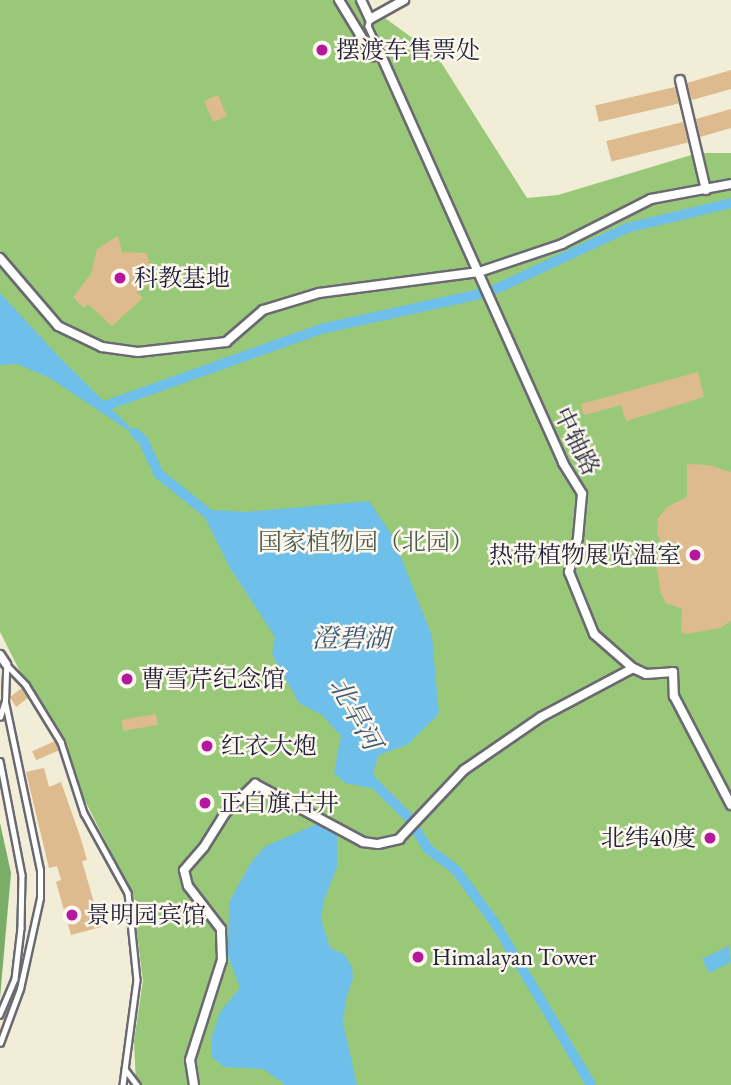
<!DOCTYPE html>
<meta charset="utf-8">
<style>
body{margin:0}
#map{position:relative;width:731px;height:1085px;overflow:hidden;background:#f2edd6;font-family:"EB Garamond","Noto Serif SC",serif}
div>[style]{position:absolute}
.green>*{inset:0;background:#99c978}
.forest>*{inset:0;background:#7aad68}
.water>*{inset:0;background:#6ebfe9}
.canal>*{height:10px;margin:-5px;padding:0 5px;transform-origin:5px;border-radius:5px;background:#6ebfe9}
.building>*{inset:0;background:#ddbb8e;transform-origin:0 0}
.roads{filter:drop-shadow(2px 0 #6b6971) drop-shadow(-2px 0 #6b6971) drop-shadow(0 2px #6b6971) drop-shadow(0 -2px #6b6971)}
.lane>*{height:4.5px;margin:-2.25px;padding:0 2.25px;transform-origin:2.25px;border-radius:2.25px;background:#fff}
.street>*{height:8px;margin:-4px;padding:0 4px;transform-origin:4px;border-radius:4px;background:#fff}
.dots>*{width:19px;height:19px;translate:-50% -50%;box-sizing:border-box;border:4px solid #fbf7ec;border-radius:50%}
span{translate:-50% -50%;white-space:nowrap;text-align:center;line-height:1.15;-webkit-text-stroke:5px #fbf7ec;paint-order:stroke}
.poi-label{font-size:24px;color:#22223b}
.left{translate:0 -50%;text-align:left}
.right{translate:-100% -50%;text-align:right}
.street-label{font-size:24px;color:#22223b}
.park-label{font-size:24px;color:#4c5c50}
.water-label{font-size:26px;color:#3d5978;font-style:italic}
</style>
<div id="map">
<div class="green">
<div style="clip-path:polygon(0 0,355px 0,368px 26px,385px 18px,437px 56px,527px 198px,558px 195px,698px 153px,731px 153px,731px 1085px,136px 1085px,134px 1041px,143px 981px,132px 894px,0 632px)"></div>
</div>
<div class="forest">
<div style="clip-path:polygon(0 823px,11px 873px,0 998px)"></div>
</div>
<div class="water">
<div style="clip-path:polygon(0 293px,60px 358px,143px 440px,50px 378px,17px 364px,0 365px)"></div>
<div style="clip-path:polygon(369px 501px,393px 537px,432px 636px,439px 714px,407px 745px,379px 755px,373px 772px,381px 790px,345px 783px,334px 773px,341px 736px,322px 715px,299px 703px,272px 654px,275px 637px,230px 568px,204px 516px,213px 510px,246px 512px)"></div>
<div style="clip-path:polygon(319px 823px,337px 833px,337px 867px,324px 900px,321px 919px,330px 948px,344px 954px,352px 967px,353px 978px,346px 999px,343px 1022px,357px 1085px,286px 1085px,263px 1069px,224px 1067px,211px 1056px,211px 1039px,220px 1012px,240px 988px,228px 956px,229px 902px,252px 861px,266px 846px)"></div>
<div style="clip-path:polygon(729px 946px,731px 962px,709px 973px,702px 959px)"></div>
</div>
<div class="canal">
<div style="left:496px;top:289px;width:145px;rotate:-25deg"></div>
<div style="left:627px;top:228px;width:107px;rotate:-13.5deg"></div>
<div style="left:102px;top:407px;width:232px;rotate:-19.6deg"></div>
<div style="left:321px;top:329px;width:163px;rotate:-12.4deg"></div>
<div style="left:135px;top:433px;width:11px;rotate:41deg"></div>
<div style="left:143px;top:440px;width:38px;rotate:65deg"></div>
<div style="left:159px;top:474px;width:73px;rotate:38.9deg"></div>
<div style="left:372px;top:781px;width:51px;rotate:45deg"></div>
<div style="left:408px;top:817px;width:36px;rotate:58deg"></div>
<div style="left:427px;top:848px;width:36px;rotate:37deg"></div>
<div style="left:456px;top:870px;width:66px;rotate:53.7deg"></div>
<div style="left:495px;top:923px;width:188px;rotate:59.3deg"></div>
</div>
<div class="building">
<div style="clip-path:polygon(731px 70px,731px 89px,692px 100px,687px 83px)"></div>
<div style="left:675px;top:87px;width:17px;height:82px;rotate:77deg"></div>
<div style="left:218px;top:95px;width:23px;height:15px;rotate:67deg"></div>
<div style="clip-path:polygon(731px 109px,731px 128px,700px 137px,696px 119px)"></div>
<div style="left:683px;top:122px;width:21px;height:79px;rotate:76deg"></div>
<div style="clip-path:polygon(118px 236px,122px 252px,147px 253px,153px 282px,136px 292px,143px 298px,112px 326px,88px 304px,84px 308px,73px 297px,91px 274px,97px 249px)"></div>
<div style="clip-path:polygon(698px 372px,704px 397px,626px 421px,621px 405px,584px 415px,581px 404px)"></div>
<div style="clip-path:polygon(687px 464px,709px 465px,731px 472px,731px 621px,720px 628px,687px 634px,681px 632px,682px 609px,666px 603px,661px 594px,656px 563px,663px 547px,657px 533px,658px 518px,667px 507px,687px 497px)"></div>
<div style="clip-path:polygon(22px 688px,28px 698px,16px 707px,10px 697px)"></div>
<div style="left:156px;top:714px;width:11px;height:35px;rotate:80deg"></div>
<div style="left:55px;top:741px;width:10px;height:25px;rotate:66deg"></div>
<div style="clip-path:polygon(44px 768px,49px 787px,61px 782px,80px 836px,87px 860px,82px 861px,101px 927px,71px 935px,56px 882px,61px 880px,57px 866px,49px 868px,26px 772px)"></div>
</div>
<div class="roads">
<div class="lane">
<div style="left:370px;top:19px;width:7px;rotate:106deg"></div>
<div style="left:368px;top:26px;width:29px;rotate:65deg"></div>
<div style="left:6px;top:664px;width:29px;rotate:46deg"></div>
<div style="left:26px;top:685px;width:67px;rotate:58.4deg"></div>
<div style="left:61px;top:742px;width:75px;rotate:72.1deg"></div>
<div style="left:84px;top:813px;width:91px;rotate:61.2deg"></div>
<div style="left:128px;top:893px;width:87px;rotate:84.1deg"></div>
<div style="left:137px;top:980px;width:106px;rotate:97.6deg"></div>
<div style="left:0;top:717px;width:14px;rotate:-73deg"></div>
<div style="left:0;top:761px;width:116px;rotate:79.1deg"></div>
<div style="left:22px;top:875px;width:53px;rotate:91.1deg"></div>
<div style="left:21px;top:928px;width:51px;rotate:96.7deg"></div>
<div style="left:15px;top:979px;width:39px;rotate:113deg"></div>
<div style="left:0;top:1043px;width:58px;rotate:-69.7deg"></div>
<div style="left:20px;top:989px;width:93px;rotate:-77.6deg"></div>
<div style="left:40px;top:898px;width:28px;rotate:-90deg"></div>
<div style="left:40px;top:870px;width:172px;rotate:-101.8deg"></div>
<div style="left:5px;top:702px;width:37px;rotate:-88deg"></div>
<div style="left:125px;top:1069px;width:20px;rotate:53deg"></div>
</div>
<div class="street">
<div style="left:339px;top:0;width:66px;rotate:58.7deg"></div>
<div style="left:373px;top:56px;width:8px;rotate:-23deg"></div>
<div style="left:380px;top:53px;width:449px;rotate:65.9deg"></div>
<div style="left:563px;top:463px;width:36px;rotate:58deg"></div>
<div style="left:582px;top:494px;width:44px;rotate:95.2deg"></div>
<div style="left:578px;top:538px;width:35px;rotate:105deg"></div>
<div style="left:569px;top:572px;width:67px;rotate:68deg"></div>
<div style="left:594px;top:634px;width:52px;rotate:41.1deg"></div>
<div style="left:633px;top:668px;width:14px;rotate:25deg"></div>
<div style="left:646px;top:674px;width:27px;rotate:-4deg"></div>
<div style="left:673px;top:672px;width:24px;rotate:88deg"></div>
<div style="left:674px;top:696px;width:123px;rotate:62.4deg"></div>
<div style="left:361px;top:0;width:21px;rotate:65deg"></div>
<div style="left:370px;top:19px;width:39px;rotate:-29deg"></div>
<div style="left:680px;top:80px;width:113px;rotate:76.7deg"></div>
<div style="left:0;top:258px;width:89px;rotate:49.5deg"></div>
<div style="left:58px;top:326px;width:49px;rotate:25.5deg"></div>
<div style="left:102px;top:347px;width:36px;rotate:8deg"></div>
<div style="left:138px;top:352px;width:89px;rotate:-6.5deg"></div>
<div style="left:226px;top:342px;width:49px;rotate:-40.9deg"></div>
<div style="left:263px;top:310px;width:59px;rotate:-16.9deg"></div>
<div style="left:319px;top:293px;width:161px;rotate:-7.5deg"></div>
<div style="left:479px;top:272px;width:88px;rotate:-18.6deg"></div>
<div style="left:562px;top:244px;width:100px;rotate:-26.8deg"></div>
<div style="left:651px;top:199px;width:81px;rotate:-10.6deg"></div>
<div style="left:0;top:655px;width:11px;rotate:56deg"></div>
<div style="left:194px;top:1085px;width:25px;rotate:-99deg"></div>
<div style="left:190px;top:1060px;width:105px;rotate:-72.3deg"></div>
<div style="left:222px;top:960px;width:31px;rotate:-92deg"></div>
<div style="left:221px;top:929px;width:54px;rotate:-127.5deg"></div>
<div style="left:188px;top:886px;width:16px;rotate:-104deg"></div>
<div style="left:184px;top:870px;width:30px;rotate:-49deg"></div>
<div style="left:204px;top:847px;width:40px;rotate:-58deg"></div>
<div style="left:225px;top:813px;width:42px;rotate:-44deg"></div>
<div style="left:255px;top:784px;width:123px;rotate:28.2deg"></div>
<div style="left:363px;top:842px;width:15px;rotate:8deg"></div>
<div style="left:378px;top:844px;width:22px;rotate:-13deg"></div>
<div style="left:399px;top:839px;width:95px;rotate:-46.7deg"></div>
<div style="left:464px;top:770px;width:93px;rotate:-34.5deg"></div>
<div style="left:541px;top:717px;width:104px;rotate:-28deg"></div>
</div>
</div>
<div class="dots">
<div style="left:322px;top:50px;background:#b5179e"></div>
<div style="left:120px;top:278px;background:#b5179e"></div>
<div style="left:695px;top:555px;background:#b5179e"></div>
<div style="left:127px;top:679px;background:#b5179e"></div>
<div style="left:207px;top:746px;background:#b5179e"></div>
<div style="left:205px;top:803px;background:#b5179e"></div>
<div style="left:710px;top:838px;background:#b5179e"></div>
<div style="left:72px;top:915px;background:#b5179e"></div>
<div style="left:418px;top:957px;background:#b5179e"></div>
</div>
<div class="poi-label">
<span class="left" style="left:336px;top:50px">摆渡车售票处</span>
<span class="left" style="left:134px;top:278px">科教基地</span>
<span class="right" style="left:681px;top:555px">热带植物展览温室</span>
<span class="left" style="left:141px;top:679px">曹雪芹纪念馆</span>
<span class="left" style="left:221px;top:746px">红衣大炮</span>
<span class="left" style="left:219px;top:803px">正白旗古井</span>
<span class="right" style="left:696px;top:838px">北纬40度</span>
<span class="left" style="left:86px;top:915px">景明园宾馆</span>
<span class="left" style="left:432px;top:957px">Himalayan Tower</span>
</div>
<div class="street-label">
<span style="left:577px;top:441px;rotate:64deg">中轴路</span>
</div>
<div class="park-label">
<span style="left:366px;top:542px">国家植物园（北园）</span>
</div>
<div class="water-label">
<span style="left:351px;top:639px">澄碧湖</span>
<span style="left:355px;top:714px;rotate:61deg">北旱河</span>
</div>
</div>
